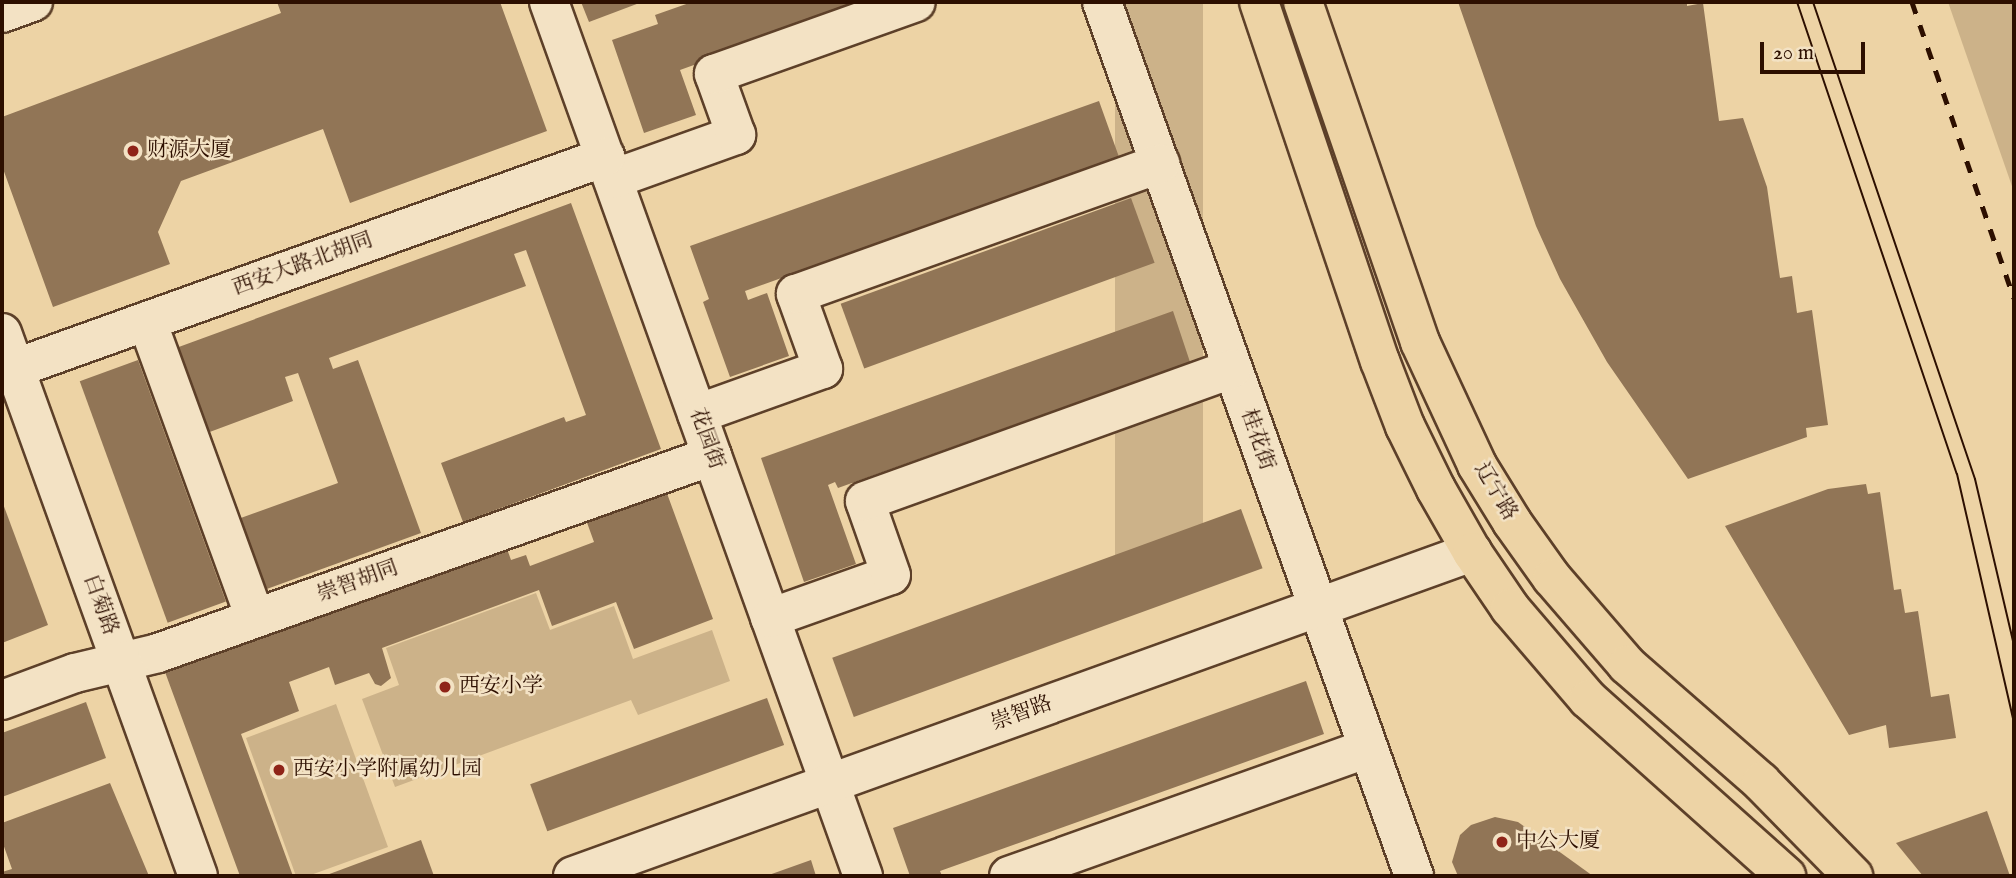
<!DOCTYPE html>
<meta charset="utf-8">
<style>
body{margin:0}
#map{position:relative;width:2016px;height:878px;overflow:hidden;background:#edd3a5;font-family:"IM FELL English","Noto Serif SC",serif}
div>[style]{position:absolute}
.green>*{inset:0;background:#ccb289;transform-origin:0 0}
.building>*{inset:0;background:#917556;transform-origin:0 0}
.roads{filter:drop-shadow(2px 0 #5d4029) drop-shadow(-2px 0 #5d4029) drop-shadow(0 2px #5d4029) drop-shadow(0 -2px #5d4029)}
.minor>*{height:38px;margin:-19px;padding:0 19px;transform-origin:19px;border-radius:19px;background:#f3e2c4}
.major>*{height:38px;margin:-19px;padding:0 19px;transform-origin:19px;border-radius:19px;background:#edd3a5}
.tram>*{height:2px;margin:-1px;padding:0 1px;transform-origin:1px;border-radius:1px;background:#2d0f00}
.rail>*{height:5px;margin-top:-2.5px;transform-origin:0;background:repeating-linear-gradient(90deg,#2d0f00 0 12px,transparent 0 24px)}
.dots>*{width:19px;height:19px;translate:-50% -50%;box-sizing:border-box;border:4px solid #f3e2c4;border-radius:50%}
span{translate:-50% -50%;white-space:nowrap;text-align:center;line-height:1.15;-webkit-text-stroke:5px #f3e2c4;paint-order:stroke}
.poi-label{font-size:21px;color:#2d0f00}
.left{translate:0 -50%;text-align:left}
.street-label{font-size:21px;color:#2d0f00}
.frame{position:absolute;inset:0;border:4px solid #2d0f00;pointer-events:none}
.scale{position:absolute;left:1760px;top:42px;width:105px;height:32px;box-sizing:border-box;border:4px solid #2d0f00;border-top:0;padding-left:9px;font-size:21px;line-height:24px;white-space:nowrap;color:#2d0f00;-webkit-text-stroke:5px #f3e2c4;paint-order:stroke}
</style>
<div id="map">
<div class="green">
<div style="left:1115px;top:2px;width:88px;height:581px"></div>
<div style="clip-path:polygon(1948px 2px,2014px 2px,2014px 192px)"></div>
<div style="clip-path:polygon(536px 593px,550px 630px,614px 606px,633px 659px,712px 630px,730px 681px,638px 715px,631px 700px,395px 787px,362px 699px,399px 685px,386px 648px)"></div>
<div style="clip-path:polygon(336px 704px,388px 847px,308px 876px,296px 876px,246px 738px)"></div>
</div>
<div class="building">
<div style="clip-path:polygon(277px 2px,500px 2px,547px 131px,350px 203px,323px 129px,181px 181px,158px 232px,170px 264px,53px 307px,2px 166px,2px 117px,281px 13px)"></div>
<div style="clip-path:polygon(581px 2px,642px 2px,589px 22px)"></div>
<div style="clip-path:polygon(692px 2px,869px 2px,680px 70px,696px 115px,644px 133px,612px 40px,658px 24px,655px 15px)"></div>
<div style="clip-path:polygon(1458px 2px,1687px 2px,1687px 6px,1703px 3px,1719px 121px,1743px 118px,1767px 187px,1780px 278px,1792px 276px,1797px 313px,1812px 310px,1828px 425px,1806px 428px,1807px 437px,1688px 479px,1607px 362px,1560px 279px,1536px 226px)"></div>
<div style="clip-path:polygon(1099px 101px,1119px 157px,745px 291px,748px 300px,767px 293px,789px 356px,730px 377px,703px 302px,709px 299px,690px 246px)"></div>
<div style="left:1131px;top:198px;width:69px;height:309px;rotate:70deg"></div>
<div style="clip-path:polygon(571px 203px,661px 449px,463px 522px,441px 463px,564px 417px,566px 422px,586px 415px,526px 250px,514px 254px,526px 286px,329px 358px,333px 369px,358px 360px,421px 533px,264px 590px,238px 519px,338px 483px,298px 373px,285px 377px,293px 401px,207px 433px,176px 348px)"></div>
<div style="clip-path:polygon(1173px 311px,1190px 362px,838px 488px,835px 482px,828px 485px,856px 564px,804px 582px,761px 458px)"></div>
<div style="left:138px;top:360px;width:257px;height:62px;rotate:70deg"></div>
<div style="clip-path:polygon(1866px 484px,1868px 494px,1880px 492px,1894px 590px,1901px 589px,1905px 613px,1918px 611px,1931px 697px,1949px 694px,1956px 738px,1889px 748px,1886px 725px,1849px 735px,1725px 526px,1828px 489px)"></div>
<div style="clip-path:polygon(665px 488px,713px 619px,634px 649px,616px 602px,552px 626px,539px 590px,382px 648px,391px 678px,381px 686px,375px 684px,369px 673px,335px 685px,329px 667px,289px 682px,299px 711px,241px 734px,293px 876px,240px 876px,165px 672px,506px 546px,511px 560px,526px 555px,530px 566px,594px 542px,585px 517px)"></div>
<div style="clip-path:polygon(2px 501px,48px 625px,2px 643px)"></div>
<div style="left:1241px;top:509px;width:63px;height:435px;rotate:70deg"></div>
<div style="clip-path:polygon(1306px 681px,1324px 734px,940px 871px,942px 876px,910px 876px,893px 828px)"></div>
<div style="left:767px;top:698px;width:50px;height:252px;rotate:70deg"></div>
<div style="clip-path:polygon(86px 702px,106px 758px,2px 797px,2px 733px)"></div>
<div style="clip-path:polygon(110px 783px,149px 876px,2px 876px,2px 872px,12px 869px,2px 841px,2px 823px)"></div>
<div style="clip-path:polygon(1987px 811px,2010px 876px,1923px 876px,1896px 843px)"></div>
<div style="clip-path:polygon(1495px 817px,1518px 822px,1593px 876px,1458px 876px,1452px 862px,1460px 835px,1471px 825px)"></div>
<div style="clip-path:polygon(421px 840px,434px 876px,324px 876px)"></div>
<div style="clip-path:polygon(811px 860px,816px 876px,766px 876px)"></div>
</div>
<div class="roads">
<div class="minor">
<div style="left:549px;top:2px;width:929px;rotate:70.24deg"></div>
<div style="left:1102px;top:2px;width:928px;rotate:70.35deg"></div>
<div style="left:2px;top:13px;width:33px;rotate:-20deg"></div>
<div style="left:613px;top:179px;width:131px;rotate:-19.7deg"></div>
<div style="left:736px;top:135px;width:65px;rotate:-109.8deg"></div>
<div style="left:714px;top:74px;width:214px;rotate:-19.6deg"></div>
<div style="left:147px;top:321px;width:316px;rotate:70deg"></div>
<div style="left:2px;top:333px;width:577px;rotate:70.15deg"></div>
<div style="left:2px;top:373px;width:641px;rotate:-19.71deg"></div>
<div style="left:697px;top:414px;width:134px;rotate:-19.7deg"></div>
<div style="left:823px;top:369px;width:80px;rotate:-109.8deg"></div>
<div style="left:796px;top:294px;width:387px;rotate:-19.7deg"></div>
<div style="left:770px;top:618px;width:128px;rotate:-19.6deg"></div>
<div style="left:891px;top:575px;width:78px;rotate:-109.4deg"></div>
<div style="left:865px;top:501px;width:390px;rotate:-19.8deg"></div>
<div style="left:2px;top:700px;width:78px;rotate:-20.3deg"></div>
<div style="left:75px;top:673px;width:85px;rotate:-13.5deg"></div>
<div style="left:158px;top:653px;width:588px;rotate:-19.58deg"></div>
<div style="left:573px;top:876px;width:956px;rotate:-19.82deg"></div>
<div style="left:1009px;top:876px;width:381px;rotate:-19.6deg"></div>
</div>
<div class="major">
<div style="left:1259px;top:2px;width:379px;rotate:71.4deg"></div>
<div style="left:1380px;top:361px;width:70px;rotate:69deg"></div>
<div style="left:1405px;top:426px;width:70px;rotate:63.8deg"></div>
<div style="left:1436px;top:489px;width:73px;rotate:60.3deg"></div>
<div style="left:1472px;top:552px;width:68px;rotate:55.8deg"></div>
<div style="left:1510px;top:608px;width:120px;rotate:49.4deg"></div>
<div style="left:1588px;top:699px;width:266px;rotate:41.8deg"></div>
<div style="left:1303px;top:2px;width:360px;rotate:71deg"></div>
<div style="left:1420px;top:342px;width:136px;rotate:65.1deg"></div>
<div style="left:1477px;top:465px;width:67px;rotate:58.4deg"></div>
<div style="left:1512px;top:522px;width:69px;rotate:54.5deg"></div>
<div style="left:1552px;top:578px;width:115px;rotate:49.2deg"></div>
<div style="left:1627px;top:665px;width:178px;rotate:41.1deg"></div>
<div style="left:1761px;top:782px;width:132px;rotate:45.6deg"></div>
</div>
</div>
<div class="tram">
<div style="left:1797px;top:2px;width:498px;rotate:71.3deg"></div>
<div style="left:1957px;top:474px;width:254px;rotate:77.1deg"></div>
<div style="left:1813px;top:2px;width:504px;rotate:71.24deg"></div>
<div style="left:1975px;top:479px;width:171px;rotate:76.8deg"></div>
</div>
<div class="rail">
<div style="left:1912px;top:2px;width:313px;rotate:71deg"></div>
</div>
<div class="dots">
<div style="left:133px;top:151px;background:#8f2418"></div>
<div style="left:445px;top:687px;background:#8f2418"></div>
<div style="left:279px;top:770px;background:#8f2418"></div>
<div style="left:1502px;top:842px;background:#8f2418"></div>
</div>
<div class="poi-label">
<span class="left" style="left:147px;top:151px">财源大厦</span>
<span class="left" style="left:459px;top:687px">西安小学</span>
<span class="left" style="left:293px;top:770px">西安小学附属幼儿园</span>
<span class="left" style="left:1516px;top:842px">中公大厦</span>
</div>
<div class="street-label">
<span style="left:303px;top:265px;rotate:-20deg">西安大路北胡同</span>
<span style="left:706px;top:439px;rotate:70deg">花园街</span>
<span style="left:1257px;top:440px;rotate:71deg">桂花街</span>
<span style="left:1495px;top:492px;rotate:59deg">辽宁路</span>
<span style="left:358px;top:582px;rotate:-20deg">崇智胡同</span>
<span style="left:100px;top:605px;rotate:70deg">白菊路</span>
<span style="left:1022px;top:714px;rotate:-20deg">崇智路</span>
</div>
<div class="frame"></div>
<div class="scale">20 m</div>
</div>
